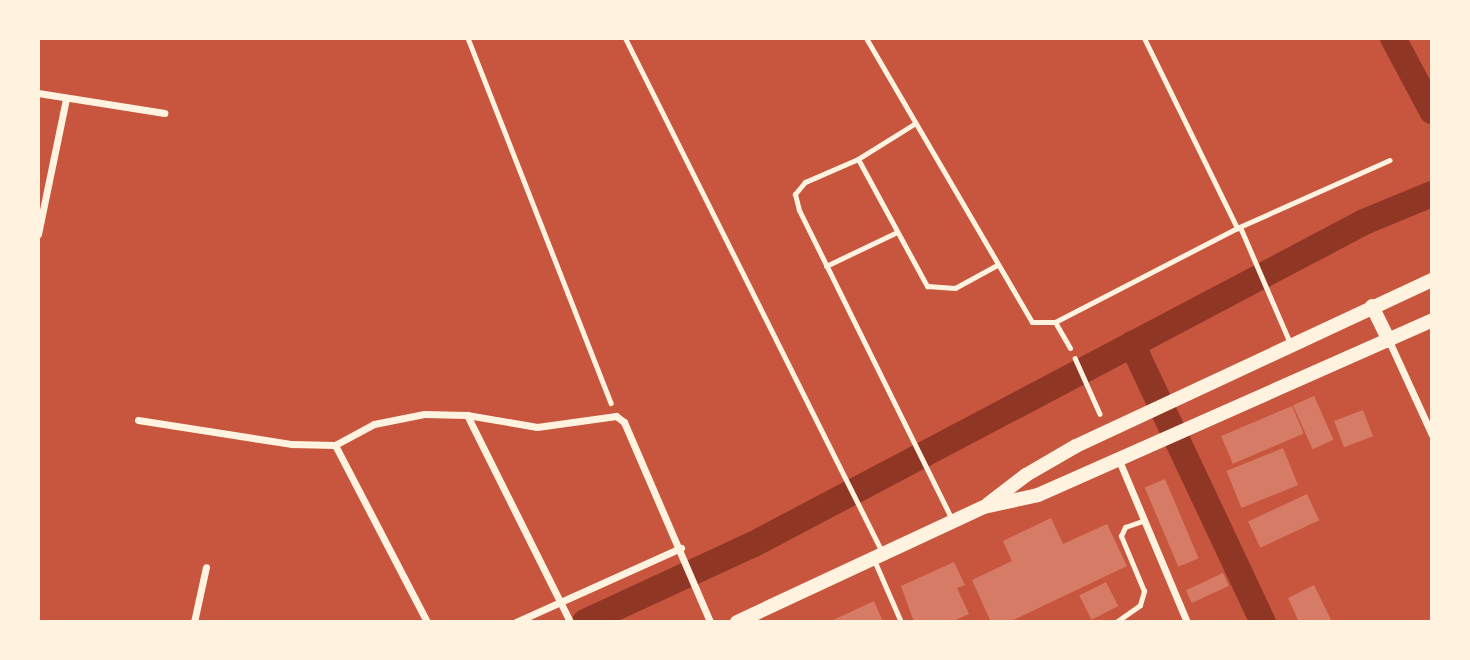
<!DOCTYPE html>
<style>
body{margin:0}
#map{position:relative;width:1470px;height:660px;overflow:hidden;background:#c8553d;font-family:Montserrat,sans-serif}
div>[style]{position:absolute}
.canal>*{height:26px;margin:-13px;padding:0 13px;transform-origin:13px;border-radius:13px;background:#8f3625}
.building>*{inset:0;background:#d67c66;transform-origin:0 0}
.path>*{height:4.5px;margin:-2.25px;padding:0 2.25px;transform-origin:2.25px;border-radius:2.25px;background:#fff3e0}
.service>*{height:5px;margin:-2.5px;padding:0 2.5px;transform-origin:2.5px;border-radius:2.5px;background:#fff3e0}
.minor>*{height:7px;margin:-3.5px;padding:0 3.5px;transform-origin:3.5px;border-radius:3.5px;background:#fff3e0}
.secondary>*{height:14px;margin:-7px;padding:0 7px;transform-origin:7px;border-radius:7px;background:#fff3e0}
span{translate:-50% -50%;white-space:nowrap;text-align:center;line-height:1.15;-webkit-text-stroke:5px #fff3e0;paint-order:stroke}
.frame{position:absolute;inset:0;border:40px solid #fff3e0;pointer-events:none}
</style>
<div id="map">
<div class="canal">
<div style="left:1393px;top:38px;width:83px;rotate:61.9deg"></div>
<div style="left:1132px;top:344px;width:307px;rotate:64.8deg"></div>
<div style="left:585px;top:622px;width:184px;rotate:-24.8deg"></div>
<div style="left:752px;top:545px;width:692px;rotate:-27.82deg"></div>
<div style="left:1364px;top:222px;width:74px;rotate:-22.4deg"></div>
</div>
<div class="building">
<div style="left:1314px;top:396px;width:48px;height:23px;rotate:66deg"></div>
<div style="left:1292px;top:406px;width:30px;height:77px;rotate:67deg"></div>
<div style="left:1363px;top:410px;width:28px;height:31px;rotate:69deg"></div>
<div style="left:1283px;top:448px;width:40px;height:61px;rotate:68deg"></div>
<div style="left:1165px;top:479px;width:86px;height:22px;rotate:67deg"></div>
<div style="left:1307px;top:494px;width:29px;height:65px;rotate:65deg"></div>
<div style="clip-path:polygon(1051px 518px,1063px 544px,1107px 524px,1127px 566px,1009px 622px,991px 622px,972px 580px,1012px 561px,1003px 541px)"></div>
<div style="clip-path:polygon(954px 562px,965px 585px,957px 588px,969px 614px,951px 622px,914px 622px,901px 586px)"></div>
<div style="left:1223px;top:573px;width:14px;height:41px;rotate:65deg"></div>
<div style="left:1106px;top:582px;width:27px;height:30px;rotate:63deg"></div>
<div style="clip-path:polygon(1314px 585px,1332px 622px,1299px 622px,1288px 598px)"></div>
<div style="clip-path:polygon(874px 601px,883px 622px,829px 622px)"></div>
</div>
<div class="path">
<div style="left:468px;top:38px;width:392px;rotate:68.6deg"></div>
<div style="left:1075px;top:358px;width:61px;rotate:65.9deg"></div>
</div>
<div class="service">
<div style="left:625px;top:38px;width:575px;rotate:63.43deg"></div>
<div style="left:866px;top:38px;width:329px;rotate:59.7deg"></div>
<div style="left:1032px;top:322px;width:23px"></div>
<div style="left:1055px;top:322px;width:205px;rotate:-27.3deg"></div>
<div style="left:1237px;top:228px;width:167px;rotate:-24deg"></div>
<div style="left:1144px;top:38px;width:212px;rotate:63.9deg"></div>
<div style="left:914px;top:124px;width:66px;rotate:148deg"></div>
<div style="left:858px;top:159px;width:58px;rotate:156.5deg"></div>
<div style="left:805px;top:182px;width:16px;rotate:130deg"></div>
<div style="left:795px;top:194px;width:16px;rotate:76deg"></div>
<div style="left:799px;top:210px;width:345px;rotate:63.7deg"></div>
<div style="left:858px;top:159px;width:145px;rotate:61.5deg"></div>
<div style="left:927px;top:286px;width:28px;rotate:4deg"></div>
<div style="left:955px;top:288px;width:48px;rotate:-28.7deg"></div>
<div style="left:1240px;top:227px;width:126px;rotate:66.7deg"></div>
<div style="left:826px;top:266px;width:76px;rotate:-25.6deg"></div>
<div style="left:1055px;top:322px;width:30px;rotate:60deg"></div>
<div style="left:874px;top:560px;width:68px;rotate:66.5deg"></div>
<div style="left:1116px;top:622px;width:29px;rotate:-35deg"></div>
<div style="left:1140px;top:605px;width:15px;rotate:-74deg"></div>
<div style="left:1144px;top:591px;width:60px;rotate:-112.7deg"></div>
<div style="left:1121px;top:536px;width:10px;rotate:-66deg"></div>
<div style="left:1125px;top:527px;width:21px;rotate:-19deg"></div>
</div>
<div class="minor">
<div style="left:38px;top:93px;width:128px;rotate:9deg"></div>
<div style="left:38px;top:234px;width:138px;rotate:-78.3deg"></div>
<div style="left:1389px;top:341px;width:103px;rotate:65.4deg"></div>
<div style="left:467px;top:415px;width:231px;rotate:63.5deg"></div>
<div style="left:138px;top:420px;width:156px;rotate:8.9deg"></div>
<div style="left:292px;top:444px;width:43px;rotate:1.3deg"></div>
<div style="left:335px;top:445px;width:44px;rotate:-28.3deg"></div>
<div style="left:374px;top:424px;width:51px;rotate:-11.3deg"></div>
<div style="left:424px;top:414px;width:43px;rotate:1.3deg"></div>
<div style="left:467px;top:415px;width:71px;rotate:9.7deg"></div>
<div style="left:537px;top:427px;width:80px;rotate:-7.9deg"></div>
<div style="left:616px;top:416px;width:10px;rotate:37deg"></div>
<div style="left:624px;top:422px;width:218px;rotate:66.7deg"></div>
<div style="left:335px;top:445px;width:199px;rotate:62.5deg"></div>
<div style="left:1118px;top:458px;width:178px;rotate:67.2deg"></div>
<div style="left:194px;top:622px;width:56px;rotate:-77.7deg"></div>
<div style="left:516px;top:622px;width:181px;rotate:-24.2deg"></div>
</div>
<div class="secondary">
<div style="left:1372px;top:306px;width:39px;rotate:64deg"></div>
<div style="left:988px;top:504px;width:48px;rotate:-37.3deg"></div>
<div style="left:1026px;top:475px;width:58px;rotate:-30.1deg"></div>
<div style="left:1076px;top:446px;width:393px;rotate:-25deg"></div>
<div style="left:737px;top:622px;width:272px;rotate:-25deg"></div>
<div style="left:984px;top:507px;width:55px;rotate:-12.5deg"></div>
<div style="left:1038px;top:495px;width:431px;rotate:-23.9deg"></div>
</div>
<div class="frame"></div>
</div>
